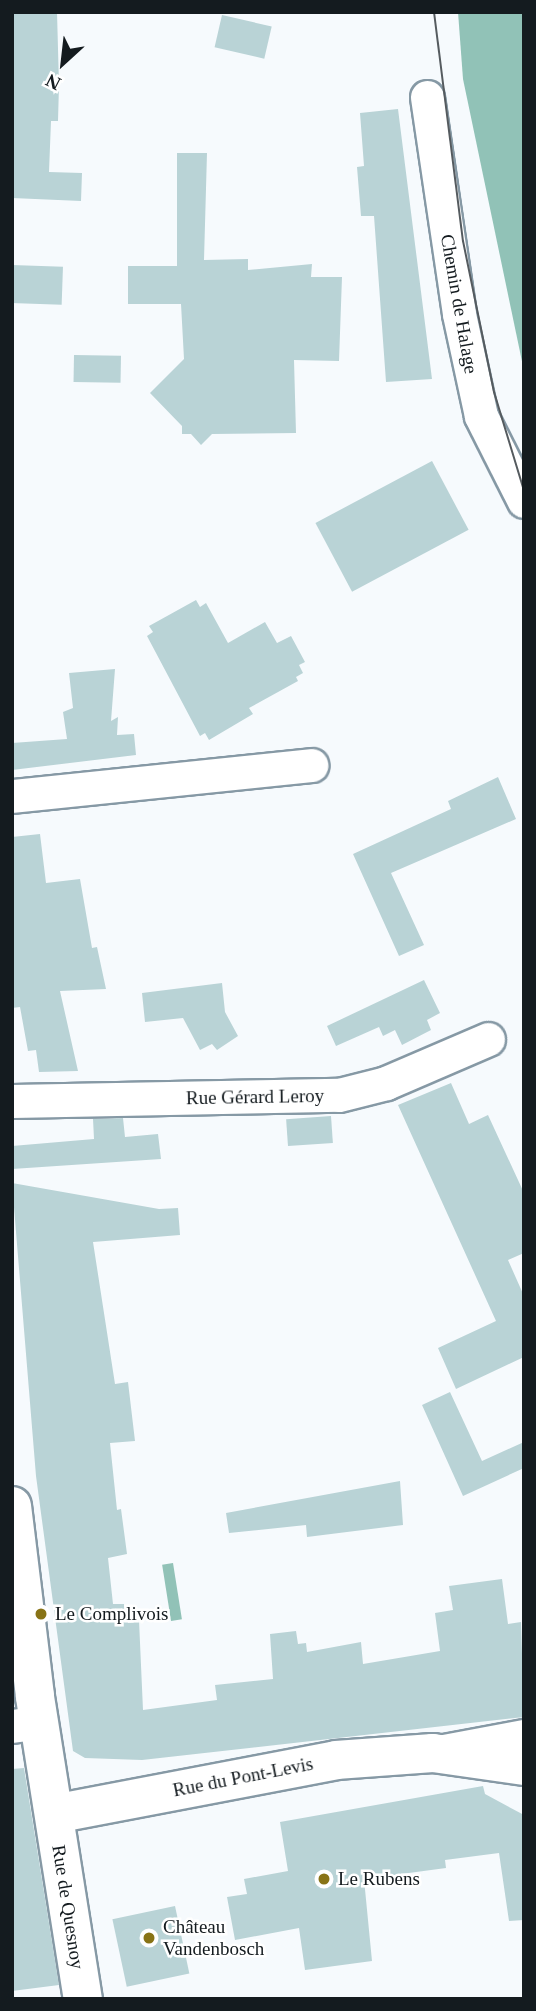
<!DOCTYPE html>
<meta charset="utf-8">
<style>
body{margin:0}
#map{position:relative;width:536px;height:2011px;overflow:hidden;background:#f6fafd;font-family:Georgia,serif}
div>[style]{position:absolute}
.water>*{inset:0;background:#91c2b7;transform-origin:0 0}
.building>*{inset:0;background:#b9d3d6;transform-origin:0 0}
.roads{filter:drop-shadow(2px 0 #8699a5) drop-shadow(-2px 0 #8699a5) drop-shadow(0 2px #8699a5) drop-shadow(0 -2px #8699a5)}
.minor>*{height:33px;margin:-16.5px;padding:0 16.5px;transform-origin:16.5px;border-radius:16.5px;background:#fff}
.tertiary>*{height:38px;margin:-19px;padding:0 19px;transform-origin:19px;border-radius:19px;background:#fff}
.tram>*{height:2px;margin:-1px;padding:0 1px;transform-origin:1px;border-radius:1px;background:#555b5f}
.dots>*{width:19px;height:19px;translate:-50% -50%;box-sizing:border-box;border:4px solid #fff;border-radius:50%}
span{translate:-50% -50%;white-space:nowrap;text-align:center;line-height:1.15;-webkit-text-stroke:5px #fff;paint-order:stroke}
.street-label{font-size:19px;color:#141b1f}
.poi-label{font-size:19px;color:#141b1f}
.left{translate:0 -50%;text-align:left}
.frame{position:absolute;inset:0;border:14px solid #141b1f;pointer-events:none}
.north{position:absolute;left:28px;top:28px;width:70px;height:70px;-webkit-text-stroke:5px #fff;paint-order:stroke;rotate:207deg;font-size:19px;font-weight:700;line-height:28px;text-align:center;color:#141b1f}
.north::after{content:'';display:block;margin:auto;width:24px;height:32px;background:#141b1f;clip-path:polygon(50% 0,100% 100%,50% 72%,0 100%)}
</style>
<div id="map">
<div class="water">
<div style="clip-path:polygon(458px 12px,524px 12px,524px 371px,463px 79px)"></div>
<div style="left:173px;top:1563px;width:57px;height:11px;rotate:81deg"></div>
</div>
<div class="building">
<div style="clip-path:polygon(12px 12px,57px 12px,59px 85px,58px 121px,51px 121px,49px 172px,82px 173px,81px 201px,12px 198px)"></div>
<div style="left:222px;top:15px;width:51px;height:33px;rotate:13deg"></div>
<div style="clip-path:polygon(398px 109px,432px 379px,386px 382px,374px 216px,361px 216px,357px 167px,364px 166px,360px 113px)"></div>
<div style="clip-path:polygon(177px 153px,207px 153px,204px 260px,248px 259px,248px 270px,312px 264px,311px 277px,342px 277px,339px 361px,294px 360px,296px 433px,212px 434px,201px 445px,191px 434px,182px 434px,182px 426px,150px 393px,184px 359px,181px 304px,128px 304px,128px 266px,177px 266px)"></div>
<div style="left:12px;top:265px;width:51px;height:38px;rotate:2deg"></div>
<div style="left:74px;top:355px;width:47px;height:27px;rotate:1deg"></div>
<div style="left:432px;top:461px;width:78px;height:132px;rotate:62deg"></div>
<div style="clip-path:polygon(196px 600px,200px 607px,206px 603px,228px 643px,265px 622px,277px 643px,291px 636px,305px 662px,299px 665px,303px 673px,296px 677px,298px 681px,249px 708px,253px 714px,209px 740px,205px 733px,200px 736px,147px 636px,153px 632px,149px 626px)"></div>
<div style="clip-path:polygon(115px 669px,111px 721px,118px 717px,117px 735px,134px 734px,136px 755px,12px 770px,12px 743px,67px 739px,63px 712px,73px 708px,69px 673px)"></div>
<div style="clip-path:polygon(498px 777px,516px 819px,391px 873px,424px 945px,399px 956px,353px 854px,451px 809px,448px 801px)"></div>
<div style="clip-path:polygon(40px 834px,46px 883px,80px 879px,92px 948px,97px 947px,106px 989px,60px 991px,78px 1071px,39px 1072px,36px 1050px,28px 1051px,20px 1007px,12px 1008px,12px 837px)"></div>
<div style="clip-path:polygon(424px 980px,440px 1013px,427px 1020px,431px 1030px,402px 1045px,395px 1030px,383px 1036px,379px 1027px,336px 1046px,327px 1026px)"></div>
<div style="clip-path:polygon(222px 983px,225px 1012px,238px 1036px,217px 1050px,212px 1044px,200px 1050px,183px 1018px,145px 1022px,142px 993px)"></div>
<div style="clip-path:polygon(451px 1083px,469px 1124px,488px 1115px,524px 1193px,524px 1253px,508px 1260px,524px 1296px,524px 1357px,456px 1389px,438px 1348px,496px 1321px,398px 1105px)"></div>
<div style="left:331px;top:1116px;width:27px;height:45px;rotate:86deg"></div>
<div style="clip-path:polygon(123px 1118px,125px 1137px,158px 1134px,161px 1159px,12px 1169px,12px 1146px,94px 1139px,93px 1119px)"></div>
<div style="clip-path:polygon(12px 1183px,159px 1209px,178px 1208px,180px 1235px,93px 1242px,115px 1384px,128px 1382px,135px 1441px,110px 1443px,117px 1510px,121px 1509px,127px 1554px,108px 1558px,113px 1604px,124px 1604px,128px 1623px,139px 1620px,143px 1710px,217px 1700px,215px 1685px,273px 1679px,270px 1634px,296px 1631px,298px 1644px,306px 1643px,307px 1652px,361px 1642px,363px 1664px,440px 1651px,435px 1613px,453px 1610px,449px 1586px,502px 1579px,508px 1624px,521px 1622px,524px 1717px,142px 1760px,85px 1758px,73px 1751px,36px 1476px)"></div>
<div style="clip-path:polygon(450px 1392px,482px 1461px,524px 1442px,524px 1468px,463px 1496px,422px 1405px)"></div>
<div style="clip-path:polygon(400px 1481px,403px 1525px,307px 1537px,306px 1525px,229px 1533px,226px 1513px)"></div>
<div style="clip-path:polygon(24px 1768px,59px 1985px,12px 1991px,12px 1769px)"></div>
<div style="clip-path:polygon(483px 1786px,485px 1794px,524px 1815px,524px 1920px,509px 1921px,499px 1853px,445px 1860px,446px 1868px,364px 1879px,372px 1961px,305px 1970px,299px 1928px,235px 1940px,227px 1897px,247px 1894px,244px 1879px,288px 1871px,280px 1822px)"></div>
<div style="left:175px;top:1906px;width:69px;height:64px;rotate:78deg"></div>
</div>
<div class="roads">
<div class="minor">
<div style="left:427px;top:97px;width:219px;rotate:81.6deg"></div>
<div style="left:459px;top:314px;width:104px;rotate:77.8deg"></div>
<div style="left:481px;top:416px;width:95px;rotate:63.2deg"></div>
<div style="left:12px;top:796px;width:301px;rotate:-5.9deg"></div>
<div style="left:12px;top:1101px;width:327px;rotate:-1.1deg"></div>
<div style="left:339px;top:1095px;width:49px;rotate:-14.3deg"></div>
<div style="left:386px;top:1083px;width:111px;rotate:-23.3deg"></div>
<div style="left:12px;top:1726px;width:27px;rotate:-8deg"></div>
<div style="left:444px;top:1751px;width:81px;rotate:-10.6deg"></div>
</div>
<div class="tertiary">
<div style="left:12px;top:1506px;width:192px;rotate:83.1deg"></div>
<div style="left:35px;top:1697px;width:306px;rotate:81deg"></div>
<div style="left:54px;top:1814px;width:287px;rotate:-10.8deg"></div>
<div style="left:336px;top:1760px;width:97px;rotate:-4.1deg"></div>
<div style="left:433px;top:1753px;width:92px;rotate:8.1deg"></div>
</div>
</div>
<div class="tram">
<div style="left:434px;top:12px;width:231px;rotate:82.8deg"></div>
<div style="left:463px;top:241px;width:154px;rotate:78.4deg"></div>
<div style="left:494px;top:392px;width:103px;rotate:73.1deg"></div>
</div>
<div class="dots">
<div style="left:41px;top:1614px;background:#887316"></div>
<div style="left:324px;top:1879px;background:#887316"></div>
<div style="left:149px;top:1938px;background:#887316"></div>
</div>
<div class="street-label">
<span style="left:459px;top:304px;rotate:80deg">Chemin de Halage</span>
<span style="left:255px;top:1097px;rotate:-1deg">Rue Gérard Leroy</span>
<span style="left:243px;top:1777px;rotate:-11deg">Rue du Pont-Levis</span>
<span style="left:68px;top:1907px;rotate:81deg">Rue de Quesnoy</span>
</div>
<div class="poi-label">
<span class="left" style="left:55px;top:1614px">Le Complivois</span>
<span class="left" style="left:338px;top:1879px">Le Rubens</span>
<span class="left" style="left:163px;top:1938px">Château<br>Vandenbosch</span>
</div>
<div class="frame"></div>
<div class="north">N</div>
</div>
